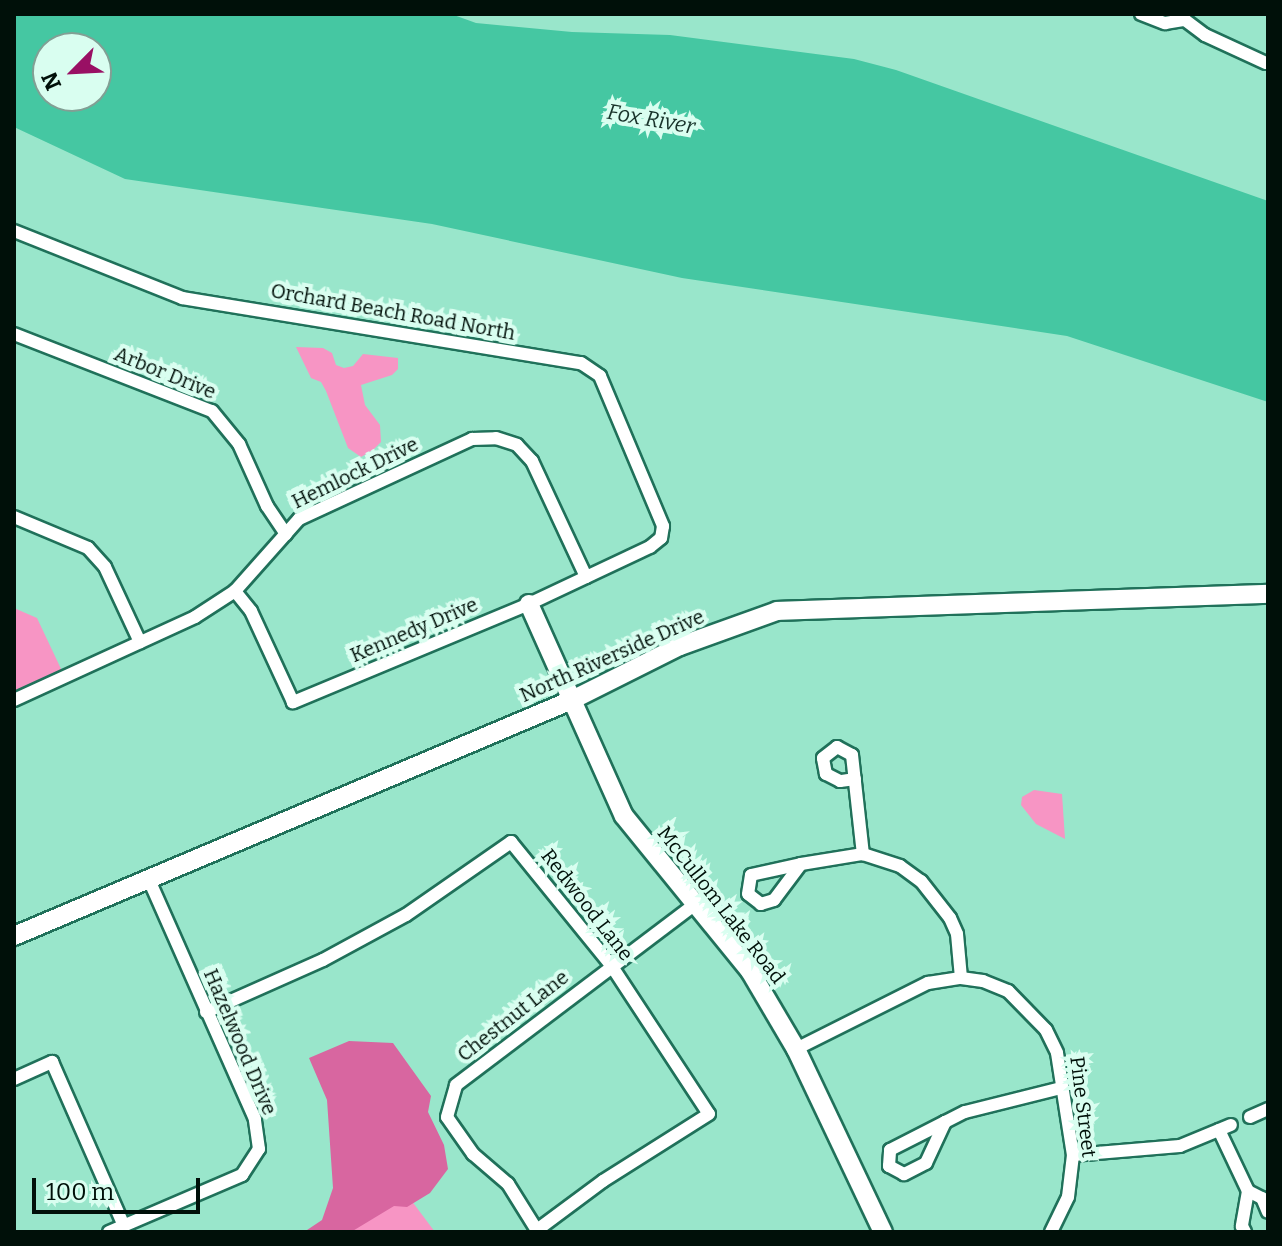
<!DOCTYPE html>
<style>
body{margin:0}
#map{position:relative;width:1282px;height:1246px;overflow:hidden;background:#99e6cb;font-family:Bitter,serif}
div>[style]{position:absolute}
.green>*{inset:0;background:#f795c4}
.forest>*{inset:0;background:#d866a0}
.water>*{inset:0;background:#45c7a2}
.roads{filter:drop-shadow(2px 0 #20715a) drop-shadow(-2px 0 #20715a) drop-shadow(0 2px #20715a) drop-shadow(0 -2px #20715a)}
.street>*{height:12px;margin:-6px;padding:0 6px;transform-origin:6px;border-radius:6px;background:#fff}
.secondary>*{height:18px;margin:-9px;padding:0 9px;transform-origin:9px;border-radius:9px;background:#fff}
span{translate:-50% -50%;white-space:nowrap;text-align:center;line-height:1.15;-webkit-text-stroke:8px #d9fef0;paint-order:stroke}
.street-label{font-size:20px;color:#001009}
.water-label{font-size:22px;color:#19342b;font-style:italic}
.frame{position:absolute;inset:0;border:16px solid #001009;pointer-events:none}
.north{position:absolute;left:32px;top:32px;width:80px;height:80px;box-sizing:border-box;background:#d9fef0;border:2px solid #829f94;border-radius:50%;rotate:246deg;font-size:22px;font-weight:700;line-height:32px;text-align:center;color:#001009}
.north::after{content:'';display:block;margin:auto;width:28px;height:36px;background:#991064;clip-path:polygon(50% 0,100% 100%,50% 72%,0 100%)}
.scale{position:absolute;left:32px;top:1178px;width:168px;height:36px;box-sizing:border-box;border:4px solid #001009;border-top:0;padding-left:10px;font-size:24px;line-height:28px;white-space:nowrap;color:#001009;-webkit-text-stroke:6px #d9fef0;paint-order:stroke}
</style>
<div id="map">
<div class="green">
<div style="clip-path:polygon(296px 347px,323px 348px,332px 353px,336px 365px,344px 368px,353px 366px,363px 354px,398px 358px,398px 369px,392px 375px,361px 385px,365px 405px,380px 425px,381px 442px,373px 450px,361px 457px,348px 448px,326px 391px,321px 382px,311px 378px)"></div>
<div style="clip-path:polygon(14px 608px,37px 618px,62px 671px,14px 692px)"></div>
<div style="clip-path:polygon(1034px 790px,1062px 794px,1065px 839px,1036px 824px,1021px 805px,1022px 797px)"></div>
<div style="clip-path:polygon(405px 1192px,435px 1232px,315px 1232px)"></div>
</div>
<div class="forest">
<div style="clip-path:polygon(349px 1041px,393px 1043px,431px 1096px,428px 1112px,444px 1145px,448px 1169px,430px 1193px,407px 1207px,394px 1206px,351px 1232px,304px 1232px,322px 1220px,333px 1188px,327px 1100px,309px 1058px)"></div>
</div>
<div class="water">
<div style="clip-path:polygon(evenodd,14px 14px,451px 14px,476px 23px,572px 32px,670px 35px,854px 59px,896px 70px,1268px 201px,1268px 402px,1067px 336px,682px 278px,432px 224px,125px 179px,14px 127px,14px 14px,48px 48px,96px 48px,96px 96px,48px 96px,48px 48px)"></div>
</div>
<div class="roads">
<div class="street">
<div style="left:1141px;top:14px;width:26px;rotate:21deg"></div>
<div style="left:1165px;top:23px;width:20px;rotate:-9deg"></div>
<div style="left:1185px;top:20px;width:25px;rotate:37deg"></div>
<div style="left:1205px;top:35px;width:67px;rotate:24.7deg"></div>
<div style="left:14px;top:231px;width:181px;rotate:21.7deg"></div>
<div style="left:182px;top:298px;width:404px;rotate:9.3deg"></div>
<div style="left:581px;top:363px;width:23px;rotate:34deg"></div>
<div style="left:600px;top:376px;width:163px;rotate:67.2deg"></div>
<div style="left:663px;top:526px;width:12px;rotate:99deg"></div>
<div style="left:661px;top:538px;width:14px;rotate:141deg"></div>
<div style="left:650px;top:547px;width:134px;rotate:154.8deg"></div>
<div style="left:529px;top:604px;width:256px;rotate:157.4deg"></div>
<div style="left:293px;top:702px;width:100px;rotate:-114.8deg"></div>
<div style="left:251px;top:611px;width:26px;rotate:-129deg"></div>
<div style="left:14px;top:334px;width:212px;rotate:21.3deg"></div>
<div style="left:212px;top:411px;width:43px;rotate:50.7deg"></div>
<div style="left:239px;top:444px;width:68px;rotate:65.7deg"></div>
<div style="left:267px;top:506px;width:34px;rotate:56deg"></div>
<div style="left:14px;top:517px;width:80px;rotate:22.7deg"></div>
<div style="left:88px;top:548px;width:25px;rotate:48deg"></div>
<div style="left:105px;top:567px;width:83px;rotate:65deg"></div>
<div style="left:14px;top:700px;width:199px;rotate:-24.6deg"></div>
<div style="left:195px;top:617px;width:48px;rotate:-33deg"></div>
<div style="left:235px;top:591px;width:96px;rotate:-48.4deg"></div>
<div style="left:299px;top:519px;width:191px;rotate:-24.8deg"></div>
<div style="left:472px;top:439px;width:24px;rotate:-2deg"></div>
<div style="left:496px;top:438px;width:22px;rotate:18deg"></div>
<div style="left:517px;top:445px;width:22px;rotate:47deg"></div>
<div style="left:532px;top:461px;width:128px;rotate:65deg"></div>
<div style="left:855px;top:779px;width:15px;rotate:172deg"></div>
<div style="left:840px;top:781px;width:16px;rotate:-153deg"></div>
<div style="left:826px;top:774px;width:16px;rotate:-101deg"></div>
<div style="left:823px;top:758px;width:18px;rotate:-38deg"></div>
<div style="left:837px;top:747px;width:17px;rotate:28deg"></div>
<div style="left:852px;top:755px;width:100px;rotate:83.7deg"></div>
<div style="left:801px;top:864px;width:45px;rotate:126.9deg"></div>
<div style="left:774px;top:900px;width:14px;rotate:163deg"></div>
<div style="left:761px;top:904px;width:16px;rotate:-142deg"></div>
<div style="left:748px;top:894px;width:19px;rotate:-81deg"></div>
<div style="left:751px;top:875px;width:51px;rotate:-12.4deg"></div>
<div style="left:801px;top:864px;width:63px;rotate:-9.2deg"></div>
<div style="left:863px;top:854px;width:39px;rotate:18deg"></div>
<div style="left:900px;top:866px;width:26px;rotate:36deg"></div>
<div style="left:921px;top:881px;width:47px;rotate:51.9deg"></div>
<div style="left:950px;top:918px;width:17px;rotate:66deg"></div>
<div style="left:957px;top:934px;width:44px;rotate:84.8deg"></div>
<div style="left:206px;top:1012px;width:128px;rotate:-24deg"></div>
<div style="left:323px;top:960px;width:94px;rotate:-28.5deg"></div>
<div style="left:406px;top:915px;width:128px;rotate:-34.8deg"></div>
<div style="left:511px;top:842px;width:159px;rotate:50.9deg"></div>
<div style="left:611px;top:965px;width:178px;rotate:56.7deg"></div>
<div style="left:709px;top:1114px;width:125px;rotate:147.7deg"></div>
<div style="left:603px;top:1181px;width:82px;rotate:143.4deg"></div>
<div style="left:796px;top:1049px;width:148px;rotate:-26.6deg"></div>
<div style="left:928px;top:983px;width:33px;rotate:-9deg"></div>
<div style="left:961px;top:978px;width:22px;rotate:8deg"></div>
<div style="left:983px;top:981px;width:27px;rotate:22deg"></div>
<div style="left:1008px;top:991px;width:54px;rotate:45.7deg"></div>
<div style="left:1046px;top:1030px;width:25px;rotate:64deg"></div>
<div style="left:1057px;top:1053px;width:103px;rotate:81.1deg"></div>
<div style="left:1073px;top:1155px;width:42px;rotate:96.8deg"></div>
<div style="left:1068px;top:1197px;width:39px;rotate:116deg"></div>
<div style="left:14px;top:1079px;width:42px;rotate:-24.1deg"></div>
<div style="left:52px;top:1062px;width:179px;rotate:66.3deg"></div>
<div style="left:1250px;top:1117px;width:20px;rotate:-24deg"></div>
<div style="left:945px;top:1122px;width:45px;rotate:114.9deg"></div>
<div style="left:926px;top:1163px;width:25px;rotate:153deg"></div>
<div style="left:904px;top:1174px;width:17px;rotate:-152deg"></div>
<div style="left:889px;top:1166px;width:16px;rotate:-86deg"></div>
<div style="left:890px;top:1150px;width:62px;rotate:-27deg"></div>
<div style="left:945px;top:1122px;width:22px;rotate:-27deg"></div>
<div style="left:965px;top:1112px;width:99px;rotate:-14deg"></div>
<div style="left:1219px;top:1130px;width:68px;rotate:64.6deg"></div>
<div style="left:1248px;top:1191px;width:36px;rotate:100deg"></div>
<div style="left:1242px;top:1226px;width:7px;rotate:63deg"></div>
<div style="left:1073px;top:1155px;width:107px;rotate:-4.8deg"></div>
<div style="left:1180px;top:1146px;width:55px;rotate:-22.4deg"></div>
<div style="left:1248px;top:1191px;width:16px;rotate:27deg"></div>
<div style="left:1262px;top:1198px;width:15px;rotate:67deg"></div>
<div style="left:109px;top:1232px;width:145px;rotate:-23.2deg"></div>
<div style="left:242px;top:1175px;width:31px;rotate:-57deg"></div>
<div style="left:259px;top:1149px;width:30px;rotate:-98deg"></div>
<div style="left:255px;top:1119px;width:264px;rotate:-113.9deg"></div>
<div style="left:538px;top:1232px;width:57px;rotate:-122deg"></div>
<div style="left:508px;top:1184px;width:46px;rotate:-139.4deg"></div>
<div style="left:473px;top:1154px;width:45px;rotate:-125.1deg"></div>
<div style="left:447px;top:1117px;width:33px;rotate:-74deg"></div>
<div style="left:456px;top:1085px;width:298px;rotate:-37.1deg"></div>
</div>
<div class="secondary">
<div style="left:529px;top:604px;width:232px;rotate:65.9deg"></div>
<div style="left:624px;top:816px;width:200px;rotate:50.9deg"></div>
<div style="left:750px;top:971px;width:91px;rotate:59.5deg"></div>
<div style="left:796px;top:1049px;width:203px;rotate:64.6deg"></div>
<div style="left:14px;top:936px;width:606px;rotate:-22.93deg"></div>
<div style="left:572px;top:700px;width:121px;rotate:-26.6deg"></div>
<div style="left:680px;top:646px;width:103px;rotate:-19.8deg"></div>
<div style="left:777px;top:611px;width:491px;rotate:-2deg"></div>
</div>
</div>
<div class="street-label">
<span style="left:393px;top:312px;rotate:10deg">Orchard Beach Road North</span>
<span style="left:165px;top:373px;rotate:22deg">Arbor Drive</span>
<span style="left:355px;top:473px;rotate:-26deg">Hemlock Drive</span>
<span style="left:414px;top:630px;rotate:-23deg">Kennedy Drive</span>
<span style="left:612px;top:656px;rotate:-24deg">North Riverside Drive</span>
<span style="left:587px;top:905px;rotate:52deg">Redwood Lane</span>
<span style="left:721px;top:905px;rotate:52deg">McCullom Lake Road</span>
<span style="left:513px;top:1016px;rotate:-38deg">Chestnut Lane</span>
<span style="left:240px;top:1042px;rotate:67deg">Hazelwood Drive</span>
<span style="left:1083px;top:1107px;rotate:83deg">Pine Street</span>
</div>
<div class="water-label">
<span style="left:651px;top:119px;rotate:10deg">Fox River</span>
</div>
<div class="frame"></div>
<div class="north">N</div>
<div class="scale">100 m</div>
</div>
